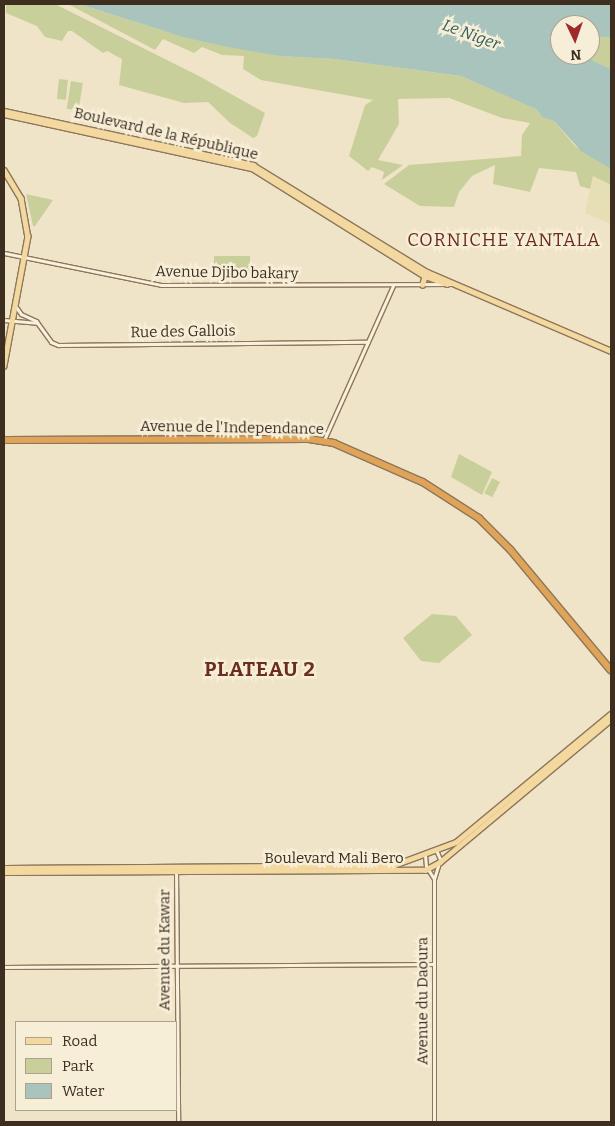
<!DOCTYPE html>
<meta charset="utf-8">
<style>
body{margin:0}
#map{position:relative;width:615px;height:1126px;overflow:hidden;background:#f0e4c8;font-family:Bitter,serif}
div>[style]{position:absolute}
.farmland>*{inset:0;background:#e6deb5}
.green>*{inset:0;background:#c9cf9b;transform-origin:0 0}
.water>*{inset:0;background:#a9c4bc}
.roads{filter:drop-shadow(1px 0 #8d765c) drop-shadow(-1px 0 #8d765c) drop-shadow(0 1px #8d765c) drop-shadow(0 -1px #8d765c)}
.minor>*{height:3px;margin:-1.5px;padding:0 1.5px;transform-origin:1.5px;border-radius:1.5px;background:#faf1dc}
.major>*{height:4.5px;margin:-2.25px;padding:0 2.25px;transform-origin:2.25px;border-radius:2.25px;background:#f3d9a0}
.highway>*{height:5.5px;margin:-2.75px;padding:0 2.75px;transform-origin:2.75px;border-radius:2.75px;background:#e0a458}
span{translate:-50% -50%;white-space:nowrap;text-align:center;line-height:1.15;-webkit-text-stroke:5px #f7eed8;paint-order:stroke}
.street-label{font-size:15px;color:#3d2e20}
.water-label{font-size:16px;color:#2f5d5a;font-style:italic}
.quarter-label{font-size:18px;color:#6b2e1e;letter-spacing:1px}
.district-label{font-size:20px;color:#6b2e1e;font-weight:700;letter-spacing:1px}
.frame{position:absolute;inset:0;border:5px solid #3d2e20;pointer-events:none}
.legend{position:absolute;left:15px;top:1021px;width:162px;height:90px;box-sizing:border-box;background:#f7eed8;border:1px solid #ada18e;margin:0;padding:6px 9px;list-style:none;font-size:15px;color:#3d2e20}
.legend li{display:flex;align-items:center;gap:10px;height:25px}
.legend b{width:25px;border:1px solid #ada18e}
.north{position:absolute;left:550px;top:15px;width:50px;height:50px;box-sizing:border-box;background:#f7eed8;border:1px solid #ada18e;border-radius:50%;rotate:177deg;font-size:14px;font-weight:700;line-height:20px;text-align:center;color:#3d2e20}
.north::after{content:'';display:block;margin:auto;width:18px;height:22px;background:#9e2a2b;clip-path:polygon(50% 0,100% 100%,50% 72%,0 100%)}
</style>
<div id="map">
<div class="farmland">
<div style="clip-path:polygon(593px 176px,611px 185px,611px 224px,585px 213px)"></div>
</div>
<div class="green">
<div style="clip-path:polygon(6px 4px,55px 4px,199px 76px,265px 113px,257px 136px,253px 138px,230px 123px,208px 102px,184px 103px,119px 85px,122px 59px,107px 51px,103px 53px,72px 31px,68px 31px,62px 41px,45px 37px,37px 26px,6px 13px)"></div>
<div style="clip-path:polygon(68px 4px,79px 4px,167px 32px,279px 56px,334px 59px,461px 76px,522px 102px,536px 109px,543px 118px,554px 121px,575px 146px,611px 169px,611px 185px,593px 176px,590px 189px,580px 186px,576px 172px,539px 168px,530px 192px,493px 184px,495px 165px,472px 176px,459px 192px,454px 207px,420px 206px,384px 184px,409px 165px,521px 156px,522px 135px,530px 123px,502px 118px,449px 98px,398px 99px,399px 124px,378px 160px,403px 165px,382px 180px,384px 172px,372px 167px,368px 171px,349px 156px,365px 105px,373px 100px,261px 80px,243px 69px,244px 56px,222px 55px,202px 47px,194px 53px,163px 39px,155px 50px)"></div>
<div style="clip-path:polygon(590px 37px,611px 37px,611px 69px,581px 55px,590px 55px)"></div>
<div style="left:59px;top:79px;width:9px;height:20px;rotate:6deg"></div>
<div style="left:71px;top:81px;width:12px;height:28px;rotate:9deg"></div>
<div style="clip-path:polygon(26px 194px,53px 200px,35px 226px,33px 226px)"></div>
<div style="left:214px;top:256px;width:36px;height:19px"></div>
<div style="clip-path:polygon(459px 454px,492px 472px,482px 495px,451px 477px)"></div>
<div style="left:492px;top:478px;width:9px;height:17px;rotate:27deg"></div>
<div style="clip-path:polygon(432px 614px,456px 616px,472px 635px,439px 663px,421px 661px,403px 638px)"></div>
</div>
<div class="water">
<div style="clip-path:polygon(79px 4px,611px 4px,611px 37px,590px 37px,590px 25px,560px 25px,560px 55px,581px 55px,611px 69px,611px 169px,581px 151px,554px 121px,543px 118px,536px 109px,461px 76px,334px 59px,279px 56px,223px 46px,183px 37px)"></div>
</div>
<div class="roads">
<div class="minor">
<div style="left:4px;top:253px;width:160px;rotate:11.5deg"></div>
<div style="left:161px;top:285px;width:290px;rotate:-0.2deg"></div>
<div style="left:16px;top:307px;width:9px;rotate:54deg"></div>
<div style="left:21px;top:314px;width:17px;rotate:25deg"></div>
<div style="left:36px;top:321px;width:26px;rotate:54deg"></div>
<div style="left:51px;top:342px;width:8px;rotate:23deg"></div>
<div style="left:58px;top:345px;width:310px;rotate:-0.6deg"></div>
<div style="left:4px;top:320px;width:33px;rotate:5deg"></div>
<div style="left:324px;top:440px;width:169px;rotate:-65.9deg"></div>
<div style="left:425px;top:855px;width:11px;rotate:85deg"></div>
<div style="left:426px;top:866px;width:15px;rotate:58deg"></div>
<div style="left:176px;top:870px;width:252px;rotate:89.5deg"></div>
<div style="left:4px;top:967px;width:430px;rotate:-0.4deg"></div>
<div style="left:434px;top:1122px;width:243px;rotate:-90deg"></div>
<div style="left:434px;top:879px;width:21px;rotate:-73deg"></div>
<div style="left:440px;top:859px;width:10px;rotate:-114deg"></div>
</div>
<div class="major">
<div style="left:4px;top:111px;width:255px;rotate:12.2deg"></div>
<div style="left:253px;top:165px;width:204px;rotate:31.6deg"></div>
<div style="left:427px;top:272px;width:200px;rotate:23.2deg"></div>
<div style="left:4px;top:114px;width:254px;rotate:12.3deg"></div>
<div style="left:252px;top:168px;width:204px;rotate:32deg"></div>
<div style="left:425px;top:276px;width:23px;rotate:20deg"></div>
<div style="left:4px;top:170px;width:33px;rotate:59deg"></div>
<div style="left:21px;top:198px;width:39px;rotate:80deg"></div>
<div style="left:28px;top:236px;width:132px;rotate:100.5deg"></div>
<div style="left:422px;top:285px;width:10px;rotate:-73deg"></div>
<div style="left:4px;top:868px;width:390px;rotate:-0.4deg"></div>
<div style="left:394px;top:865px;width:66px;rotate:-20.4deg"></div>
<div style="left:456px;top:842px;width:201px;rotate:-39.6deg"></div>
<div style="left:4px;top:872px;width:421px;rotate:-0.3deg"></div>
<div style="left:425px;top:870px;width:17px;rotate:-28deg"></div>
<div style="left:440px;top:862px;width:223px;rotate:-39.9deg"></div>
</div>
<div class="highway">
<div style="left:4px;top:440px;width:305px;rotate:-0.2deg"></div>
<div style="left:309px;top:439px;width:25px;rotate:9deg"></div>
<div style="left:334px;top:443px;width:97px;rotate:23.7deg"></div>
<div style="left:423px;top:482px;width:67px;rotate:32.7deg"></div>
<div style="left:479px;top:518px;width:45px;rotate:45deg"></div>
<div style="left:511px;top:550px;width:156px;rotate:50.2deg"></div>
</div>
</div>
<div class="street-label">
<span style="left:166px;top:134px;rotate:13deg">Boulevard de la République</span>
<span style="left:227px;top:273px;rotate:1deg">Avenue Djibo bakary</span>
<span style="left:183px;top:332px;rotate:-1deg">Rue des Gallois</span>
<span style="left:232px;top:428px;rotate:1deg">Avenue de l'Independance</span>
<span style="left:334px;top:859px">Boulevard Mali Bero</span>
<span style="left:165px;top:950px;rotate:-90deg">Avenue du Kawar</span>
<span style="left:423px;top:1001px;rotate:-90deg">Avenue du Daoura</span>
</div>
<div class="water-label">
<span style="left:471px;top:35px;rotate:20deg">Le Niger</span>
</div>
<div class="quarter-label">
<span style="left:504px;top:240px">CORNICHE YANTALA</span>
</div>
<div class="district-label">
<span style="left:260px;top:669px">PLATEAU 2</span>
</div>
<div class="frame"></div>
<ul class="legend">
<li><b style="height:6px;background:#f3d9a0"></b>Road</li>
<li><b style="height:14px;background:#c9cf9b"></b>Park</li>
<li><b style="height:14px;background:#a9c4bc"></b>Water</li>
</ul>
<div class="north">N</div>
</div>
